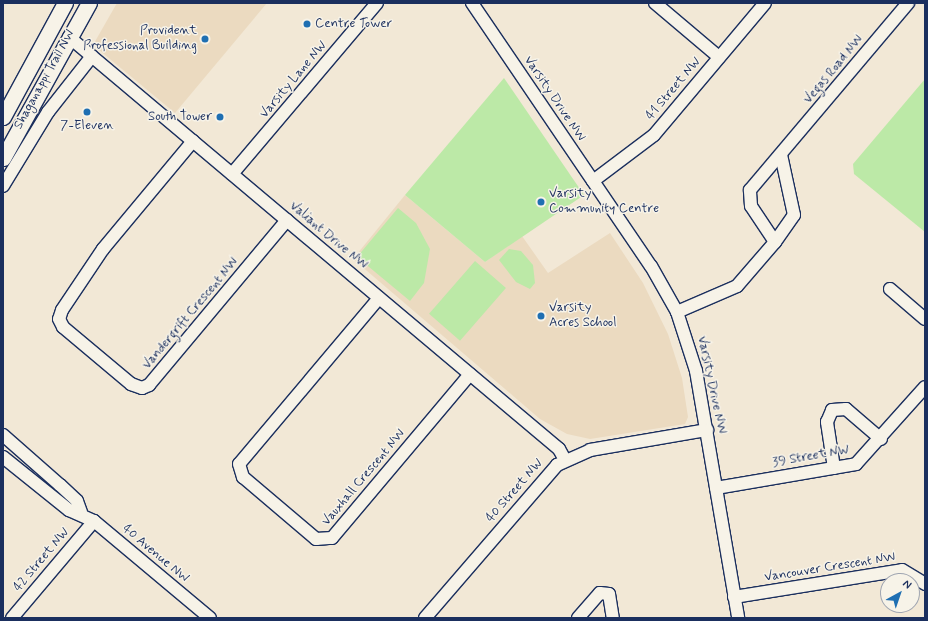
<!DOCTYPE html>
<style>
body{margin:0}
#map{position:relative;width:928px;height:621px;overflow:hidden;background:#f2e8d6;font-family:Mynerve,sans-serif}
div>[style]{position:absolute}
.built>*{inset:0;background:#ebdac0}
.green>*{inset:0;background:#bce9a7;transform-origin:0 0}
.roads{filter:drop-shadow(1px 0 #1b2f5e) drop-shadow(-1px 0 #1b2f5e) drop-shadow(0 1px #1b2f5e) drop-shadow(0 -1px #1b2f5e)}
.minor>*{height:12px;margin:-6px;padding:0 6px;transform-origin:6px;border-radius:6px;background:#f7f3e8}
.major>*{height:15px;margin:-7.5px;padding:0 7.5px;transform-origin:7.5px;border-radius:7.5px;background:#f7f3e8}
.dots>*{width:11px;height:11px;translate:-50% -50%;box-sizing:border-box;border:2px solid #f7f3e8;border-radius:50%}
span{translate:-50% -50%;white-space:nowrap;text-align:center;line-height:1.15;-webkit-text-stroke:3px #f7f3e8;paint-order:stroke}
.poi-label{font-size:13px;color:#1b2f5e}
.left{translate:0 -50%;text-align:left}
.right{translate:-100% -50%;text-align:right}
.street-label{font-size:13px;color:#1b2f5e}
.frame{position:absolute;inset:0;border:4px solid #1b2f5e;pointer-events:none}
.north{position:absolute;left:880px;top:573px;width:40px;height:40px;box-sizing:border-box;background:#f7f3e8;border:1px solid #9fa5b1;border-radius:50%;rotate:40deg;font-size:11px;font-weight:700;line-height:16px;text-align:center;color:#1b2f5e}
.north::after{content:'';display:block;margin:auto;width:14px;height:18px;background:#1f6fb2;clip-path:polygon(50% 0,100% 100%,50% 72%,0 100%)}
</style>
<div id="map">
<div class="built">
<div style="clip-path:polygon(117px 3px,267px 3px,175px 113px,93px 45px)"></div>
<div style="clip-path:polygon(405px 195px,485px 262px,522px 236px,548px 273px,610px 233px,643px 283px,668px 334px,682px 378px,688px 417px,685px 424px,590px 439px,567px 434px,540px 419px,353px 259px)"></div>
</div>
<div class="green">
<div style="clip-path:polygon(504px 78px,584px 195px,485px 262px,405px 195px)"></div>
<div style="clip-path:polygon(925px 79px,925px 232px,854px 174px,853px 164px)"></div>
<div style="clip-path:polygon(398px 208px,416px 223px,430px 249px,424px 283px,410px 301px,357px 257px)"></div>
<div style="clip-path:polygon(509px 249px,521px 251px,533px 265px,535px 283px,530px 289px,516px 282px,499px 260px)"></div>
<div style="left:475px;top:261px;width:41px;height:70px;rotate:41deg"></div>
</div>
<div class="roads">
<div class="minor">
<div style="left:472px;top:3px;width:318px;rotate:55.8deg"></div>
<div style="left:651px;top:266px;width:53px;rotate:60.5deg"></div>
<div style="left:677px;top:312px;width:62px;rotate:72.1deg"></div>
<div style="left:696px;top:371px;width:251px;rotate:80.3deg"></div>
<div style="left:655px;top:3px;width:84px;rotate:40.2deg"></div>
<div style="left:69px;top:37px;width:640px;rotate:40.06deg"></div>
<div style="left:559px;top:449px;width:13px;rotate:61deg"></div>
<div style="left:193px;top:141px;width:141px;rotate:129.8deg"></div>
<div style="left:103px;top:249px;width:73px;rotate:123.9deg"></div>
<div style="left:62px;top:310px;width:9px;rotate:108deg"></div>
<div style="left:59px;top:319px;width:9px;rotate:63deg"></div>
<div style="left:63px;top:327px;width:89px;rotate:40deg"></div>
<div style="left:131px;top:384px;width:12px;rotate:20deg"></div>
<div style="left:142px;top:388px;width:8px;rotate:-23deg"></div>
<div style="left:149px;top:385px;width:215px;rotate:-50.1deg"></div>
<div style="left:232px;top:174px;width:224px;rotate:-49.7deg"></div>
<div style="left:593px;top:181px;width:76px;rotate:-37deg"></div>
<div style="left:654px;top:135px;width:172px;rotate:-49.9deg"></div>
<div style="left:3px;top:186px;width:87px;rotate:-58.7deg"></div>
<div style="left:48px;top:112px;width:71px;rotate:-51.8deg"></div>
<div style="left:775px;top:242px;width:33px;rotate:-55deg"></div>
<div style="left:794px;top:215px;width:61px;rotate:-102.2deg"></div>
<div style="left:890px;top:289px;width:46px;rotate:40.6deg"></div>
<div style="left:379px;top:298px;width:217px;rotate:130.1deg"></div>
<div style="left:239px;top:464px;width:14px;rotate:73deg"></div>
<div style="left:243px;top:477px;width:96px;rotate:40.3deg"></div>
<div style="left:316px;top:539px;width:16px;rotate:-4deg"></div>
<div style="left:332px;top:538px;width:214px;rotate:-49.9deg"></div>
<div style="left:677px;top:312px;width:65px;rotate:-23.4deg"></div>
<div style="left:737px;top:286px;width:58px;rotate:-49.2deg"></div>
<div style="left:775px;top:242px;width:43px;rotate:-123.7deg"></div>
<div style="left:751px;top:206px;width:16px;rotate:-94deg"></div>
<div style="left:750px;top:190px;width:245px;rotate:-49.8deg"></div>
<div style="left:3px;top:435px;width:76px;rotate:41.3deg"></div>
<div style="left:60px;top:485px;width:23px;rotate:43deg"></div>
<div style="left:77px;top:501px;width:12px;rotate:70deg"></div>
<div style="left:3px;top:457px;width:85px;rotate:38.8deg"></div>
<div style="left:69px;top:510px;width:27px;rotate:24deg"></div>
<div style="left:94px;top:521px;width:151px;rotate:39.9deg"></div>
<div style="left:834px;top:468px;width:47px;rotate:-98.7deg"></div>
<div style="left:827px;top:422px;width:13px;rotate:-67deg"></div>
<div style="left:832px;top:410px;width:14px;rotate:-4deg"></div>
<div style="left:846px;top:409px;width:46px;rotate:40.6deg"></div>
<div style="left:716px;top:488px;width:142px;rotate:-9.7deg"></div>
<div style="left:856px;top:464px;width:103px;rotate:-48.1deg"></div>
<div style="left:734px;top:597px;width:170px;rotate:-9.1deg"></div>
<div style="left:902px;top:570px;width:27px;rotate:31deg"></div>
<div style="left:12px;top:618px;width:127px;rotate:-49.8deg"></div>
<div style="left:425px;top:618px;width:202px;rotate:-49.2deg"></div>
<div style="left:557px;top:465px;width:36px;rotate:-24deg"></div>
<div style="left:590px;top:450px;width:119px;rotate:-9.7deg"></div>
<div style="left:578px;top:618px;width:33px;rotate:-49deg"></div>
<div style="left:600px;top:593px;width:9px;rotate:6deg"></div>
<div style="left:609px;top:594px;width:24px;rotate:81deg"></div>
</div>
<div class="major">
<div style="left:3px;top:117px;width:130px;rotate:-61.5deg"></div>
<div style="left:3px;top:158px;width:177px;rotate:-61deg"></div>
</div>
</div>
<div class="dots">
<div style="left:307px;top:24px;background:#1f6fb2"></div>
<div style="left:205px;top:39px;background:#1f6fb2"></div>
<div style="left:87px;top:112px;background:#1f6fb2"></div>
<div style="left:220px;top:117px;background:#1f6fb2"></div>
<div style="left:541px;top:202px;background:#1f6fb2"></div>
<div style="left:541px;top:316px;background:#1f6fb2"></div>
</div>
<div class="poi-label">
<span class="left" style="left:315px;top:24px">Centre Tower</span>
<span class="right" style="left:197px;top:39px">Provident<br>Professional Building</span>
<span class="right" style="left:212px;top:117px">South Tower</span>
<span style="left:87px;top:126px">7-Eleven</span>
<span class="left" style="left:549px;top:202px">Varsity<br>Community Centre</span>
<span class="left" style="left:549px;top:316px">Varsity<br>Acres School</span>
</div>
<div class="street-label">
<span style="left:834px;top:70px;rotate:-50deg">Vegas Road NW</span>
<span style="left:45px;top:80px;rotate:-61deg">Shaganappi Trail NW</span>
<span style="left:294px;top:80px;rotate:-50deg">Varsity Lane NW</span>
<span style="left:674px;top:89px;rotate:-50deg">41 Street NW</span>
<span style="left:554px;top:99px;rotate:56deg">Varsity Drive NW</span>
<span style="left:328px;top:236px;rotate:40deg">Valiant Drive NW</span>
<span style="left:191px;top:314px;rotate:-50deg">Vandergrift Crescent NW</span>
<span style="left:711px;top:385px;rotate:78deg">Varsity Drive NW</span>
<span style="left:811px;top:457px;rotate:-10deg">39 Street NW</span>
<span style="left:364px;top:478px;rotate:-50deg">Vauxhall Crescent NW</span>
<span style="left:515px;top:491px;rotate:-49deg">40 Street NW</span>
<span style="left:155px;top:554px;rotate:40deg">40 Avenue NW</span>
<span style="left:42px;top:560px;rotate:-50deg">42 Street NW</span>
<span style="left:830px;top:568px;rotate:-9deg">Vancouver Crescent NW</span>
</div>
<div class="frame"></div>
<div class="north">N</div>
</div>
